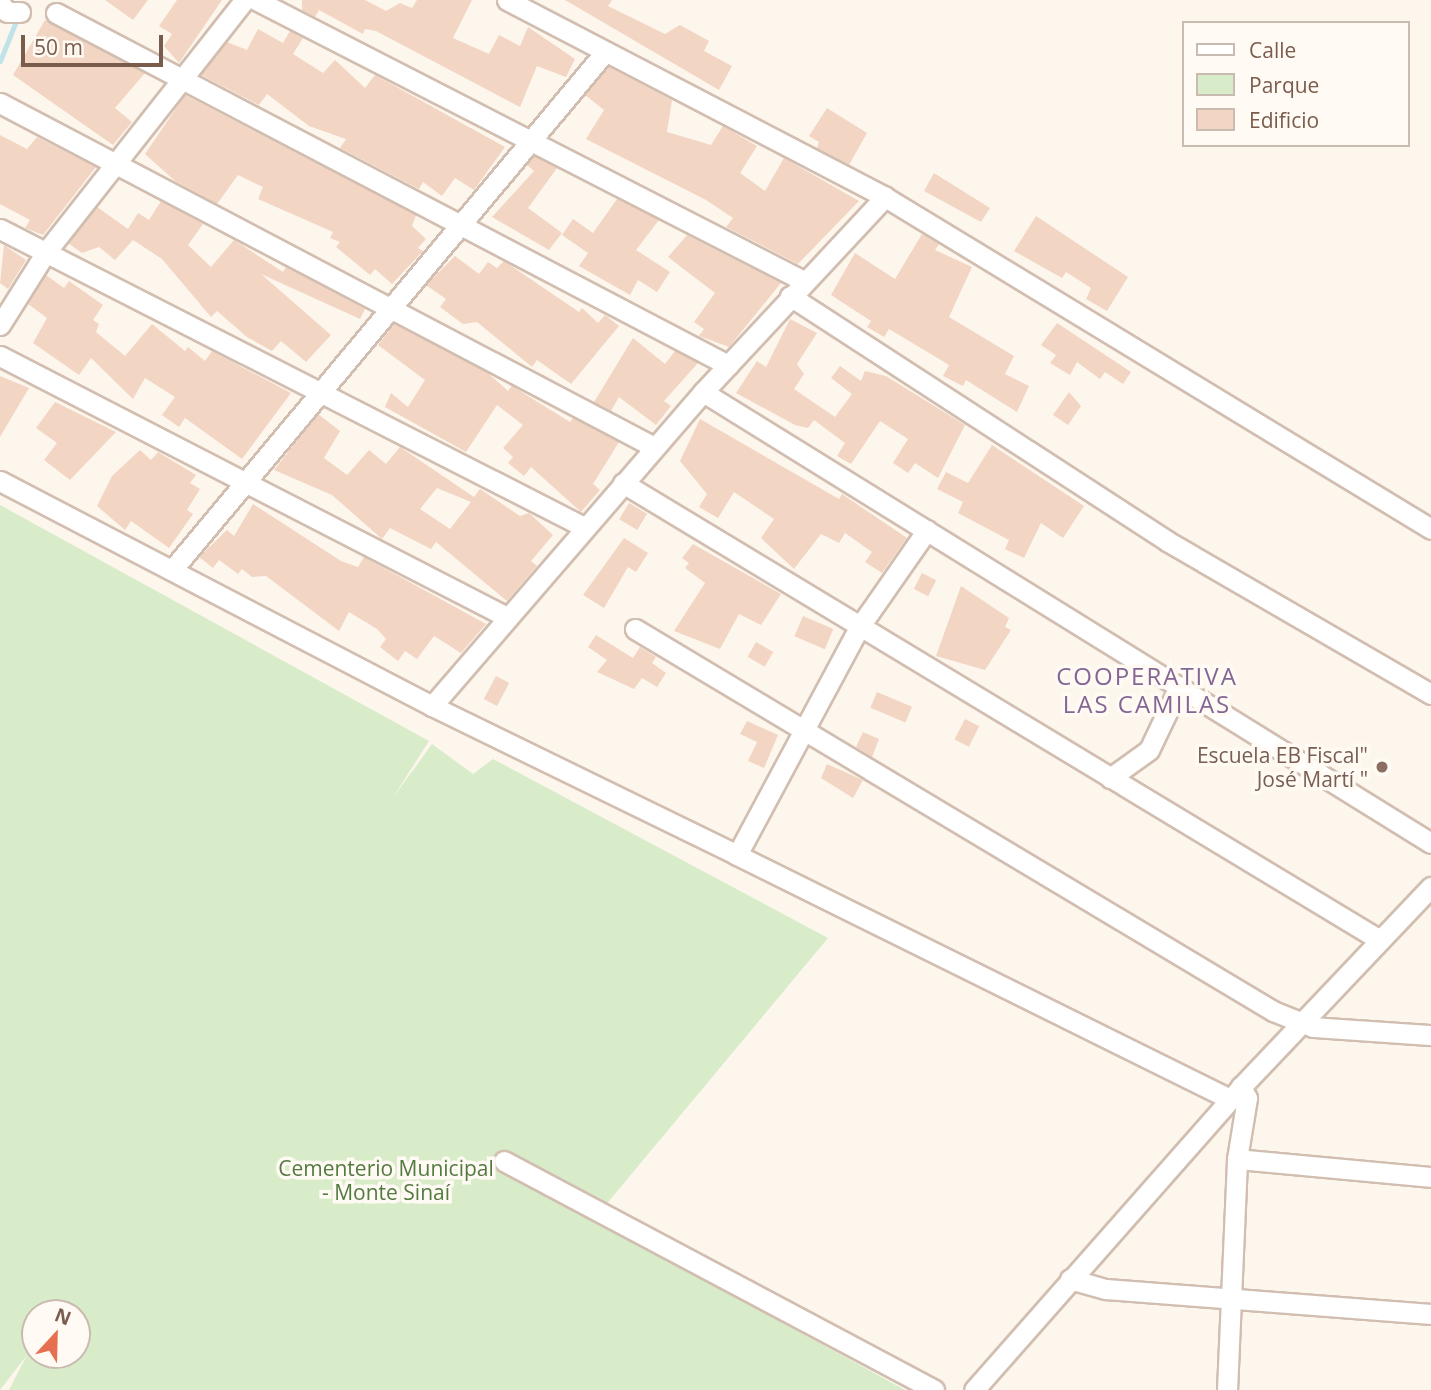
<!DOCTYPE html>
<meta charset="utf-8">
<style>
body{margin:0}
#map{position:relative;width:1431px;height:1390px;overflow:hidden;background:#fdf6ec;font-family:"Open Sans",sans-serif}
div>[style]{position:absolute}
.green>*{inset:0;background:#d8ecc9}
.stream>*{height:5px;margin:-2.5px;padding:0 2.5px;transform-origin:2.5px;border-radius:2.5px;background:#bfe3e8}
.building>*{inset:0;background:#f3d5c3;transform-origin:0 0}
.roads{filter:drop-shadow(2px 0 #d1beb0) drop-shadow(-2px 0 #d1beb0) drop-shadow(0 2px #d1beb0) drop-shadow(0 -2px #d1beb0)}
.street>*{height:19px;margin:-9.5px;padding:0 9.5px;transform-origin:9.5px;border-radius:9.5px;background:#fff}
.dots>*{width:19px;height:19px;translate:-50% -50%;box-sizing:border-box;border:4px solid #fffaf3;border-radius:50%}
span{translate:-50% -50%;white-space:nowrap;text-align:center;line-height:1.15;-webkit-text-stroke:7px #fffaf3;paint-order:stroke}
.education-label{font-size:21px;color:#785e54}
.right{translate:-100% -50%;text-align:right}
.park-label{font-size:21px;color:#537a41}
.quarter-label{font-size:24px;color:#846695;letter-spacing:2px}
.legend{position:absolute;left:1182px;top:21px;width:228px;height:126px;box-sizing:border-box;background:#fffaf3;border:2px solid #cabbb1;margin:0;padding:9px 12px;list-style:none;font-size:21px;color:#7a5c4d}
.legend li{display:flex;align-items:center;gap:14px;height:35px}
.legend b{width:35px;border:2px solid #cabbb1}
.north{position:absolute;left:21px;top:1299px;width:70px;height:70px;box-sizing:border-box;background:#fffaf3;border:2px solid #cabbb1;border-radius:50%;rotate:22deg;font-size:19px;font-weight:700;line-height:28px;text-align:center;color:#7a5c4d}
.north::after{content:'';display:block;margin:auto;width:24px;height:32px;background:#e76f51;clip-path:polygon(50% 0,100% 100%,50% 72%,0 100%)}
.scale{position:absolute;left:21px;top:35px;width:142px;height:32px;box-sizing:border-box;border:4px solid #7a5c4d;border-top:0;padding-left:9px;font-size:21px;line-height:24px;white-space:nowrap;color:#7a5c4d;-webkit-text-stroke:5px #fffaf3;paint-order:stroke}
</style>
<div id="map">
<div class="green">
<div style="clip-path:polygon(evenodd,0 505px,429px 741px,392px 799px,432px 744px,473px 774px,493px 759px,828px 938px,594px 1219px,905px 1390px,9px 1390px,27px 1355px,0 1390px,0 505px,35px 1313px,77px 1313px,77px 1355px,35px 1355px,35px 1313px)"></div>
</div>
<div class="stream">
<div style="left:0;top:61px;width:48px;rotate:-68.2deg"></div>
</div>
<div class="building">
<div style="clip-path:polygon(105px 0,148px 0,133px 20px)"></div>
<div style="clip-path:polygon(177px 0,222px 0,179px 63px,164px 46px,172px 34px,159px 26px)"></div>
<div style="clip-path:polygon(302px 0,365px 0,386px 11px,400px 3px,412px 8px,417px 0,472px 0,453px 38px,489px 54px,499px 35px,520px 46px,528px 27px,575px 59px,566px 77px,537px 66px,520px 107px,376px 31px,365px 29px,363px 34px,319px 10px,315px 17px,302px 10px)"></div>
<div style="clip-path:polygon(565px 0,612px 0,608px 6px,665px 34px,680px 25px,709px 41px,704px 51px,732px 66px,719px 90px)"></div>
<div style="clip-path:polygon(45px 20px,145px 73px,115px 108px,132px 122px,113px 145px,13px 75px)"></div>
<div style="clip-path:polygon(258px 29px,283px 43px,290px 31px,303px 38px,293px 54px,323px 73px,335px 60px,365px 88px,375px 75px,505px 147px,474px 190px,455px 178px,442px 196px,423px 182px,419px 189px,340px 148px,346px 139px,309px 126px,267px 94px,259px 105px,201px 75px,227px 42px,247px 50px)"></div>
<div style="clip-path:polygon(609px 67px,672px 100px,667px 132px,711px 145px,723px 126px,757px 146px,740px 173px,765px 191px,784px 158px,859px 201px,798px 264px,726px 227px,733px 218px,706px 200px,586px 139px,604px 110px,585px 95px)"></div>
<div style="clip-path:polygon(185px 95px,416px 215px,412px 226px,426px 239px,418px 248px,423px 251px,392px 284px,375px 269px,370px 275px,336px 247px,340px 242px,330px 238px,333px 232px,258px 199px,263px 187px,238px 175px,217px 204px,175px 181px,145px 154px)"></div>
<div style="clip-path:polygon(827px 108px,867px 133px,849px 165px,817px 148px,819px 142px,809px 136px)"></div>
<div style="clip-path:polygon(0 135px,27px 149px,37px 137px,96px 167px,43px 235px,25px 228px,30px 220px,0 204px)"></div>
<div style="clip-path:polygon(534px 156px,557px 168px,528px 208px,562px 233px,549px 250px,492px 217px,534px 171px,527px 165px)"></div>
<div style="clip-path:polygon(934px 173px,990px 208px,981px 222px,924px 191px)"></div>
<div style="clip-path:polygon(617px 199px,659px 220px,636px 250px,670px 272px,657px 292px,638px 280px,630px 295px,579px 266px,588px 253px,562px 235px,573px 219px,593px 233px)"></div>
<div style="clip-path:polygon(161px 201px,203px 224px,188px 245px,211px 267px,234px 240px,283px 272px,286px 267px,365px 309px,360px 319px,261px 274px,331px 335px,306px 362px,281px 341px,272px 351px,247px 337px,217px 311px,211px 317px,162px 259px,133px 240px,115px 260px,99px 247px,82px 253px,68px 243px,97px 207px,128px 229px,138px 213px,149px 220px)"></div>
<div style="clip-path:polygon(1036px 216px,1128px 277px,1107px 311px,1086px 299px,1091px 288px,1066px 272px,1062px 278px,1014px 251px)"></div>
<div style="clip-path:polygon(922px 234px,939px 244px,935px 250px,972px 267px,949px 317px,1014px 356px,1005px 374px,1029px 386px,1017px 412px,966px 380px,963px 386px,943px 376px,949px 365px,889px 329px,884px 337px,867px 327px,871px 321px,831px 295px,855px 253px,895px 279px)"></div>
<div style="clip-path:polygon(687px 235px,781px 283px,729px 347px,699px 336px,704px 329px,694px 322px,715px 293px,668px 257px)"></div>
<div style="clip-path:polygon(4px 245px,26px 260px,8px 289px,0 283px)"></div>
<div style="clip-path:polygon(455px 256px,479px 274px,488px 262px,497px 268px,504px 261px,579px 312px,582px 308px,598px 323px,605px 315px,619px 326px,571px 384px,537px 360px,532px 367px,477px 322px,463px 324px,440px 307px,446px 299px,426px 285px)"></div>
<div style="clip-path:polygon(46px 275px,64px 288px,69px 281px,103px 305px,93px 320px,99px 324px,96px 332px,125px 356px,152px 324px,185px 351px,188px 347px,205px 361px,212px 351px,291px 393px,242px 459px,185px 418px,179px 427px,162px 415px,175px 397px,145px 378px,133px 399px,91px 358px,79px 375px,33px 343px,47px 318px,28px 304px)"></div>
<div style="clip-path:polygon(790px 319px,817px 333px,797px 364px,804px 374px,794px 389px,835px 417px,852px 394px,831px 378px,840px 366px,861px 381px,865px 371px,886px 376px,965px 425px,938px 478px,915px 463px,908px 473px,893px 463px,908px 439px,880px 421px,851px 464px,837px 456px,845px 443px,814px 420px,808px 428px,795px 425px,736px 393px,757px 361px,766px 367px)"></div>
<div style="clip-path:polygon(1057px 323px,1131px 372px,1123px 384px,1105px 372px,1100px 379px,1077px 362px,1070px 375px,1050px 363px,1056px 355px,1041px 345px)"></div>
<div style="clip-path:polygon(394px 324px,488px 373px,508px 391px,512px 386px,570px 422px,573px 418px,619px 442px,593px 484px,600px 490px,581px 512px,531px 467px,524px 476px,508px 463px,513px 457px,503px 448px,523px 425px,497px 405px,466px 452px,385px 407px,391px 393px,408px 407px,425px 380px,378px 345px)"></div>
<div style="clip-path:polygon(633px 338px,665px 364px,675px 351px,698px 363px,664px 401px,671px 406px,656px 425px,619px 397px,611px 411px,594px 402px)"></div>
<div style="clip-path:polygon(0 376px,29px 388px,0 437px)"></div>
<div style="clip-path:polygon(1069px 392px,1081px 406px,1068px 425px,1053px 415px)"></div>
<div style="clip-path:polygon(55px 402px,116px 432px,70px 480px,44px 460px,57px 443px,36px 428px)"></div>
<div style="clip-path:polygon(evenodd,318px 414px,340px 431px,324px 458px,347px 475px,369px 450px,386px 464px,400px 447px,474px 497px,480px 489px,520px 516px,529px 513px,553px 535px,531px 561px,537px 566px,507px 601px,436px 542px,431px 549px,390px 528px,382px 539px,332px 495px,274px 470px,318px 414px,437px 488px,471px 502px,450px 529px,420px 509px,437px 488px)"></div>
<div style="clip-path:polygon(700px 419px,839px 499px,842px 494px,907px 538px,882px 573px,865px 562px,872px 552px,845px 533px,839px 543px,821px 534px,794px 569px,761px 538px,774px 519px,734px 492px,718px 518px,699px 507px,707px 494px,680px 461px)"></div>
<div style="clip-path:polygon(992px 445px,1084px 506px,1063px 538px,1041px 523px,1024px 558px,1005px 549px,1009px 540px,958px 513px,963px 502px,937px 489px,946px 472px,968px 483px)"></div>
<div style="clip-path:polygon(140px 450px,151px 460px,158px 452px,196px 475px,190px 483px,200px 489px,187px 510px,193px 514px,169px 548px,131px 521px,125px 530px,97px 506px,112px 476px)"></div>
<div style="left:629px;top:503px;width:21px;height:19px;rotate:31deg"></div>
<div style="clip-path:polygon(253px 504px,341px 561px,358px 567px,364px 557px,486px 624px,461px 653px,434px 636px,417px 659px,405px 651px,398px 661px,380px 647px,386px 639px,377px 629px,349px 612px,339px 631px,266px 576px,252px 577px,242px 569px,238px 574px,219px 560px,213px 568px,199px 557px,227px 530px,234px 536px)"></div>
<div style="clip-path:polygon(624px 538px,648px 553px,636px 572px,628px 567px,604px 608px,583px 595px)"></div>
<div style="clip-path:polygon(693px 544px,781px 594px,761px 625px,739px 614px,720px 649px,674px 631px,705px 583px,685px 568px,689px 563px,682px 558px)"></div>
<div style="left:922px;top:573px;width:16px;height:18px;rotate:27deg"></div>
<div style="clip-path:polygon(961px 586px,1009px 618px,1005px 627px,1011px 630px,985px 670px,936px 656px)"></div>
<div style="left:803px;top:616px;width:33px;height:22px;rotate:23deg"></div>
<div style="clip-path:polygon(596px 635px,633px 658px,640px 647px,656px 657px,652px 663px,666px 673px,657px 687px,642px 678px,634px 689px,597px 672px,607px 660px,588px 647px)"></div>
<div style="left:756px;top:642px;width:20px;height:17px;rotate:30deg"></div>
<div style="left:496px;top:676px;width:15px;height:26px;rotate:28deg"></div>
<div style="left:877px;top:692px;width:38px;height:17px;rotate:23deg"></div>
<div style="left:965px;top:719px;width:16px;height:23px;rotate:27deg"></div>
<div style="clip-path:polygon(747px 721px,778px 735px,764px 768px,748px 761px,757px 742px,740px 734px)"></div>
<div style="clip-path:polygon(863px 732px,879px 739px,872px 757px,856px 747px)"></div>
<div style="clip-path:polygon(827px 764px,863px 780px,853px 798px,821px 778px)"></div>
</div>
<div class="roads">
<div class="street">
<div style="left:256px;top:0;width:616px;rotate:27.15deg"></div>
<div style="left:507px;top:0;width:426px;rotate:27.5deg"></div>
<div style="left:885px;top:197px;width:639px;rotate:31.3deg"></div>
<div style="left:0;top:3px;width:11px;rotate:52deg"></div>
<div style="left:7px;top:12px;width:13px"></div>
<div style="left:56px;top:13px;width:759px;rotate:27.65deg"></div>
<div style="left:0;top:103px;width:739px;rotate:27.74deg"></div>
<div style="left:0;top:229px;width:656px;rotate:27.03deg"></div>
<div style="left:790px;top:296px;width:450px;rotate:33deg"></div>
<div style="left:1167px;top:541px;width:305px;rotate:30.1deg"></div>
<div style="left:0;top:325px;width:86px;rotate:-57.8deg"></div>
<div style="left:46px;top:252px;width:320px;rotate:-51.8deg"></div>
<div style="left:0;top:356px;width:568px;rotate:27.24deg"></div>
<div style="left:703px;top:392px;width:856px;rotate:31.78deg"></div>
<div style="left:0;top:481px;width:487px;rotate:27.5deg"></div>
<div style="left:432px;top:706px;width:339px;rotate:26deg"></div>
<div style="left:737px;top:855px;width:260px;rotate:-61.8deg"></div>
<div style="left:860px;top:626px;width:117px;rotate:-55.1deg"></div>
<div style="left:623px;top:483px;width:884px;rotate:31.12deg"></div>
<div style="left:172px;top:570px;width:675px;rotate:-50.11deg"></div>
<div style="left:635px;top:629px;width:744px;rotate:30.91deg"></div>
<div style="left:1273px;top:1011px;width:43px;rotate:21.8deg"></div>
<div style="left:1313px;top:1027px;width:118px;rotate:3.9deg"></div>
<div style="left:432px;top:706px;width:415px;rotate:-49.2deg"></div>
<div style="left:703px;top:392px;width:267px;rotate:-47deg"></div>
<div style="left:1110px;top:778px;width:48px;rotate:-35.7deg"></div>
<div style="left:1149px;top:750px;width:70px;rotate:-64.5deg"></div>
<div style="left:737px;top:855px;width:550px;rotate:26.33deg"></div>
<div style="left:1237px;top:1159px;width:195px;rotate:5.3deg"></div>
<div style="left:504px;top:1161px;width:487px;rotate:28deg"></div>
<div style="left:1070px;top:1279px;width:37px;rotate:16deg"></div>
<div style="left:1106px;top:1289px;width:326px;rotate:4.4deg"></div>
<div style="left:974px;top:1390px;width:404px;rotate:-48.6deg"></div>
<div style="left:1241px;top:1087px;width:276px;rotate:-46.5deg"></div>
<div style="left:1227px;top:1390px;width:231px;rotate:-87.5deg"></div>
<div style="left:1237px;top:1159px;width:62px;rotate:-80.7deg"></div>
<div style="left:1247px;top:1098px;width:13px;rotate:-119deg"></div>
</div>
</div>
<div class="dots">
<div style="left:1382px;top:767px;background:#8d6e63"></div>
</div>
<div class="education-label">
<span class="right" style="left:1368px;top:767px">Escuela EB Fiscal"<br>José Martí "</span>
</div>
<div class="park-label">
<span style="left:386px;top:1180px">Cementerio Municipal<br>- Monte Sinaí</span>
</div>
<div class="quarter-label">
<span style="left:1147px;top:690px">COOPERATIVA<br>LAS CAMILAS</span>
</div>
<ul class="legend">
<li><b style="height:9px;background:#fff"></b>Calle</li>
<li><b style="height:19px;background:#d8ecc9"></b>Parque</li>
<li><b style="height:19px;background:#f3d5c3"></b>Edificio</li>
</ul>
<div class="north">N</div>
<div class="scale">50 m</div>
</div>
